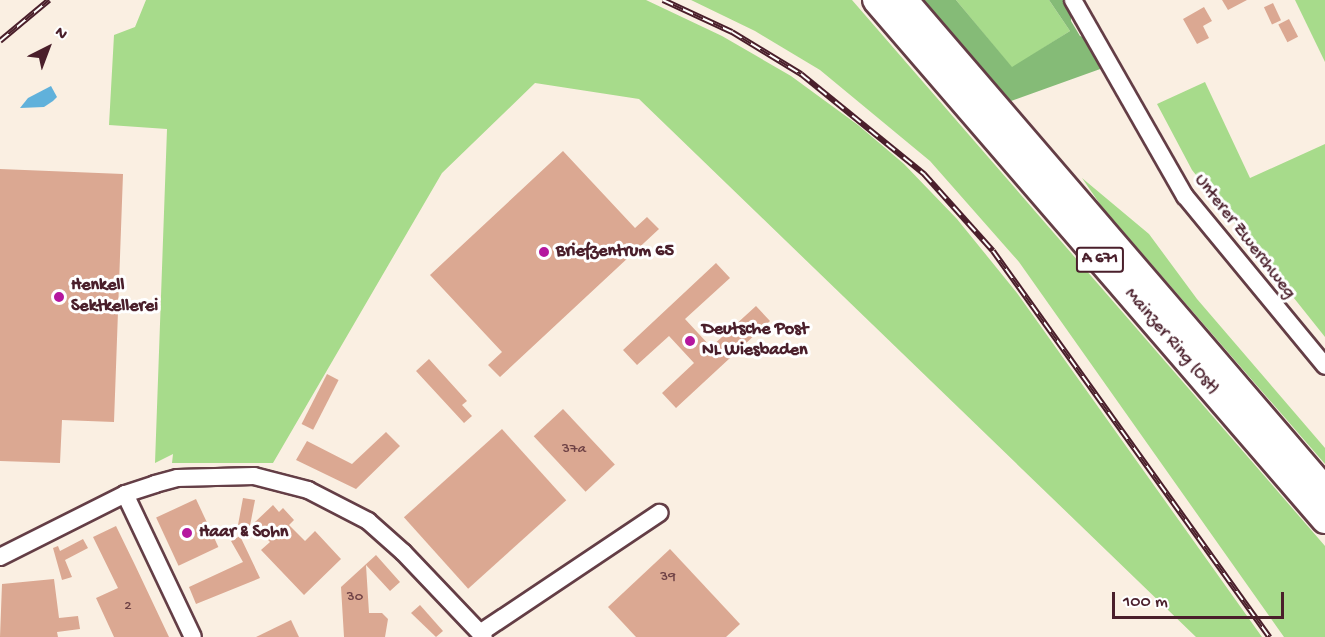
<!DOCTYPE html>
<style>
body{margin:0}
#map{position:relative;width:1325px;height:637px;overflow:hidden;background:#faefe2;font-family:"Gochi Hand",sans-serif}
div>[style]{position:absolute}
.green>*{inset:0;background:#a7db8b}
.forest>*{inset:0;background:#85bb77}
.water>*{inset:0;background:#60b1db}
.building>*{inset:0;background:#dba892;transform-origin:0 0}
.roads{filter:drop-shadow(2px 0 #643e46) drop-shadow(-2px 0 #643e46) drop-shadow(0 2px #643e46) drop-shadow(0 -2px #643e46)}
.minor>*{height:16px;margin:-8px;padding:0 8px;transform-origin:8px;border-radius:8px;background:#fff}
.highway>*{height:26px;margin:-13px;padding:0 13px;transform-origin:13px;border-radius:13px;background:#fff}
.rail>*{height:6px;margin-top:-3px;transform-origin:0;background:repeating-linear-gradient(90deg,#fff 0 11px,#4a1f2b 0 22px);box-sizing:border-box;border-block:2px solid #4a1f2b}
.dots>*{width:16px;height:16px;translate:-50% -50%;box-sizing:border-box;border:3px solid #fff;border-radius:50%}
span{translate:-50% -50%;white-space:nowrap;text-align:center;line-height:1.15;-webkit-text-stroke:6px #fff;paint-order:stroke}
.number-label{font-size:15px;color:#6e4145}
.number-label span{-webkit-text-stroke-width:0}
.shield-label span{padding:2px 4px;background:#fff;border:2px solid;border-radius:4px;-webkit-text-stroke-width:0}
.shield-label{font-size:16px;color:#4a1f2b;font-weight:700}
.street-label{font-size:18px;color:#4a1f2b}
.poi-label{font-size:18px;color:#4a1f2b;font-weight:700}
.left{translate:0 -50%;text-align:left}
.north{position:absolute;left:18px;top:18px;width:60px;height:60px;-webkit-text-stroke:4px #fff;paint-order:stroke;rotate:42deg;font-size:16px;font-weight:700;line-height:24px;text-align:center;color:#4a1f2b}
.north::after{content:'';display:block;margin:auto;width:21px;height:27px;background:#4a1f2b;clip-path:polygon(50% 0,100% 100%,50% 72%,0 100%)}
.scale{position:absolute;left:1112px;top:592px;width:172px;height:27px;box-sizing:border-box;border:3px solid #4a1f2b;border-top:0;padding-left:8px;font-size:18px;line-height:21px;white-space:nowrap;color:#4a1f2b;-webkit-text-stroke:4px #fff;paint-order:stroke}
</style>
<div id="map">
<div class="green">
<div style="clip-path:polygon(146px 0,646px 0,722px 36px,791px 76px,858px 125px,904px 164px,957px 219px,1017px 293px,1262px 637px,1196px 637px,639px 99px,535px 83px,442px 173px,273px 463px,172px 463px,173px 454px,155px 463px,167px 129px,109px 125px,114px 35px,135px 27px)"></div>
<div style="clip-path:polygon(691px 0,852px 0,1325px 546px,1325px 637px,1284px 637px,1019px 262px,930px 161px,820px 70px,755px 31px)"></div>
<div style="clip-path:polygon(956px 0,1049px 0,1070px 31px,1012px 68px)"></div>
<div style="clip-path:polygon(1295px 0,1325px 0,1325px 62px)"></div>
<div style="clip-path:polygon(1205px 82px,1250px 178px,1325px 144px,1325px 337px,1192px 170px,1157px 104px)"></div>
<div style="clip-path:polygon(1082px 178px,1149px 234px,1197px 299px,1325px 448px,1325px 464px,1102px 207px)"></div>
</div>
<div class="forest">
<div style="clip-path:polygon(924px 0,956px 0,1012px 67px,1070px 31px,1049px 0,1066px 0,1071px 8px,1071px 21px,1080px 36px,1089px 39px,1103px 68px,1011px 101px)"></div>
</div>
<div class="water">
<div style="clip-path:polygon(51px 86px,57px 97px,53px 101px,44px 107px,20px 108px,28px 98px)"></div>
</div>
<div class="building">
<div style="clip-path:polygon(1222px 0,1247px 0,1228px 10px)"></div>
<div style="left:1273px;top:3px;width:19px;height:10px;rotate:65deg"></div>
<div style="clip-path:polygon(1204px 7px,1212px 21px,1203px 26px,1209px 38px,1197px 44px,1183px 19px)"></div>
<div style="left:1289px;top:19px;width:20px;height:12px;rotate:63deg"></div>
<div style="clip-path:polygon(563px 151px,635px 228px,647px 217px,659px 229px,500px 377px,488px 365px,502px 352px,430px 275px)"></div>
<div style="clip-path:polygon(0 169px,123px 174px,114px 422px,62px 420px,60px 463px,0 461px)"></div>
<div style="clip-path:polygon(716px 263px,730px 278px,685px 319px,711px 347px,756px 306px,770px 321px,676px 408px,662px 393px,694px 363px,669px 336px,637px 365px,623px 350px)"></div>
<div style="clip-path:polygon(429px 359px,467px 401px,462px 405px,472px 416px,464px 423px,416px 371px)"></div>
<div style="left:327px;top:374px;width:13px;height:56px;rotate:27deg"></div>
<div style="left:563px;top:409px;width:76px;height:40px;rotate:47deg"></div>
<div style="left:502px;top:429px;width:96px;height:132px;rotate:48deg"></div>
<div style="clip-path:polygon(386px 432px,400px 446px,356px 489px,296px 460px,307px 441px,352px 464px)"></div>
<div style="clip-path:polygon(243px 498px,255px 500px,248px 536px,238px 525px)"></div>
<div style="left:196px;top:499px;width:53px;height:44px;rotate:65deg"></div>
<div style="clip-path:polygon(273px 505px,279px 512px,283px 508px,294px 520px,289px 525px,305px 541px,315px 531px,341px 559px,304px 595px,261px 550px,270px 542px,253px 524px)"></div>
<div style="clip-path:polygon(116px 526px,135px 565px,169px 637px,114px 637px,96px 598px,118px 588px,93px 537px)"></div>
<div style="clip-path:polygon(240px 536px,260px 578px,196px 604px,189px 587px,243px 562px,231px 541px)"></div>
<div style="clip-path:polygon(83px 539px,88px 548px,65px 560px,72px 577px,62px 580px,53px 548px,58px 546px,60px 551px)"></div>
<div style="clip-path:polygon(670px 549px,740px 624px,726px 637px,636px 637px,608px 607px)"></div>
<div style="clip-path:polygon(376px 555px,400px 582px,390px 591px,366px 565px,369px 613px,382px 613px,388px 619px,385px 637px,344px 637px,341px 587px)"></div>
<div style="clip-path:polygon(54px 579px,59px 618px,78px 616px,80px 629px,57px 632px,58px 637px,0 637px,2px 584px)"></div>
<div style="clip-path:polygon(420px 605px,443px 631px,436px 637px,411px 613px)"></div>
<div style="clip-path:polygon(291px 620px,299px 637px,256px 637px)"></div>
</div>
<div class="roads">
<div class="minor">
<div style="left:1073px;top:0;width:226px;rotate:60.3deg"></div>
<div style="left:1185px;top:196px;width:220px;rotate:50.5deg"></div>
<div style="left:125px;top:494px;width:158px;rotate:64.6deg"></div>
<div style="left:0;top:557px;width:140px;rotate:-26.7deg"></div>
<div style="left:125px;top:494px;width:32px;rotate:-18deg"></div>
<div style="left:155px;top:484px;width:23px;rotate:-15deg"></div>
<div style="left:177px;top:478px;width:77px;rotate:-1.5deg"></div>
<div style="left:254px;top:476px;width:56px;rotate:14.5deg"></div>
<div style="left:308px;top:490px;width:68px;rotate:27.3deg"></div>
<div style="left:368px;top:521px;width:47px;rotate:41.5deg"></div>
<div style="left:403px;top:552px;width:117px;rotate:46.4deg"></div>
<div style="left:480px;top:633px;width:216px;rotate:-33.8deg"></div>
</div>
<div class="highway">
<div style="left:876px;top:0;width:687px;rotate:49.19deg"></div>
<div style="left:904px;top:0;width:646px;rotate:49.33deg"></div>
</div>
</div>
<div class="rail">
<div style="left:663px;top:0;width:76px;rotate:24.9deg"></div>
<div style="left:732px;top:32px;width:81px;rotate:31.3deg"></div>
<div style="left:801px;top:74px;width:159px;rotate:39.1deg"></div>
<div style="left:924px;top:174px;width:103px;rotate:48.1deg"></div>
<div style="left:993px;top:251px;width:475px;rotate:54.4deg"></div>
<div style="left:0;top:41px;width:64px;rotate:-39.9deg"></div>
</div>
<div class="dots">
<div style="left:544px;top:252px;background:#b5179e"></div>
<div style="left:59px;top:297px;background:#b5179e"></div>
<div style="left:690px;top:341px;background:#b5179e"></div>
<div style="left:187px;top:533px;background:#b5179e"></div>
</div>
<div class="number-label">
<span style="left:574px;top:450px">37a</span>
<span style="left:668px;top:578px">39</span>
<span style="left:355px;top:598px">30</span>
<span style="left:128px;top:607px">2</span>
</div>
<div class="shield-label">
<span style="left:1100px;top:260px">A 671</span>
</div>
<div class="street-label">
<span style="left:1244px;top:237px;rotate:52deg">Unterer Zwerchweg</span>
<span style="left:1171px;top:342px;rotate:49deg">Mainzer Ring (Ost)</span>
</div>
<div class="poi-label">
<span class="left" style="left:556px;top:252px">Briefzentrum 65</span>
<span class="left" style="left:71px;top:297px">Henkell<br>Sektkellerei</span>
<span class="left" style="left:702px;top:341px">Deutsche Post<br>NL Wiesbaden</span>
<span class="left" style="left:199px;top:533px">Haar &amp; Sohn</span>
</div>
<div class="north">N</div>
<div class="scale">100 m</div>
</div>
